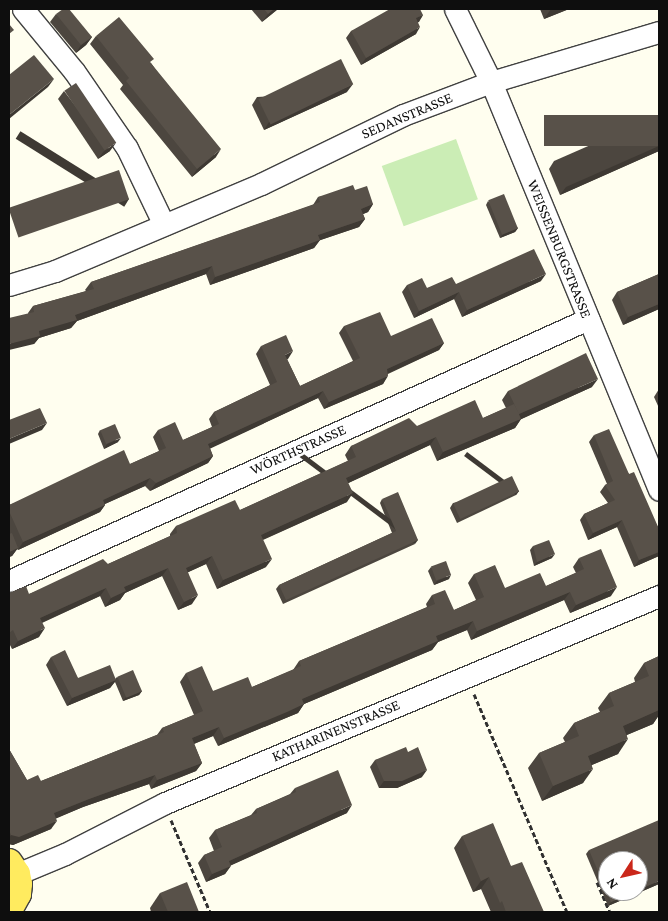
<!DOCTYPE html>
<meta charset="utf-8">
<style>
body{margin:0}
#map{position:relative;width:668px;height:921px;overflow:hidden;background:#fffeef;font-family:"Crimson Pro",serif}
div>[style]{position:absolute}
.green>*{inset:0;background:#cbedb5;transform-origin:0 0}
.path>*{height:3px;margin-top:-1.5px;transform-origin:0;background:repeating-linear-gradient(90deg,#303030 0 5px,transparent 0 7.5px)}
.roads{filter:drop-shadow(1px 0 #414141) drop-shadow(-1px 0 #414141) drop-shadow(0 1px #414141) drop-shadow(0 -1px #414141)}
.minor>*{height:21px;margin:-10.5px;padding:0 10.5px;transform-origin:10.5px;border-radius:10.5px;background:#fff}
.major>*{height:26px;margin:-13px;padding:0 13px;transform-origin:13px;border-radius:13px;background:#ffeb5f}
.wall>*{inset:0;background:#4c463f}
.shaded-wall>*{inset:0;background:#3e3933;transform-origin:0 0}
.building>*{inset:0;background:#585149;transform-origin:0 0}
span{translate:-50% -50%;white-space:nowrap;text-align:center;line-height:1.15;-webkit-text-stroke:5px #fff;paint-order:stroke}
.street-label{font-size:15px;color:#0e0e0e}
.frame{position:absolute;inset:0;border:10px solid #0e0e0e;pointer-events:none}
.north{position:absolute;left:598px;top:851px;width:50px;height:50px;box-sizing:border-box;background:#fff;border:1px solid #9f9f9f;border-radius:50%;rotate:235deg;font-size:14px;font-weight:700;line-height:20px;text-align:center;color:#0e0e0e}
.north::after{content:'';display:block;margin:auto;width:18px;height:22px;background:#ca271a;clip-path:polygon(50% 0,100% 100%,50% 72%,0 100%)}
</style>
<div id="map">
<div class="green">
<div style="left:456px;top:139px;width:64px;height:79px;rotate:70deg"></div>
</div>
<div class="path">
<div style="left:474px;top:694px;width:237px;rotate:66.9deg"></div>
<div style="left:171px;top:820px;width:100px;rotate:67deg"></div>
<div style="left:597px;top:882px;width:33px;rotate:67deg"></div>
</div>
<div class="roads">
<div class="minor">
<div style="left:23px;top:9px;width:80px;rotate:50.6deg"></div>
<div style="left:74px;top:71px;width:93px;rotate:55.5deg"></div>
<div style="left:127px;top:148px;width:85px;rotate:64.3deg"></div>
<div style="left:455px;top:9px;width:81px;rotate:63.7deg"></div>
<div style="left:491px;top:82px;width:441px;rotate:67.6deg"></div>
<div style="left:9px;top:285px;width:48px;rotate:-16.9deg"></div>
<div style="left:55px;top:271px;width:224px;rotate:-22.9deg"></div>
<div style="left:261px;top:184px;width:158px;rotate:-25.9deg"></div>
<div style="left:403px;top:115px;width:94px;rotate:-20.6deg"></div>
<div style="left:491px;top:82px;width:175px;rotate:-16.6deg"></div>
<div style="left:9px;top:581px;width:636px;rotate:-24.35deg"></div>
<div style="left:17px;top:874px;width:52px;rotate:-22.6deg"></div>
<div style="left:65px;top:854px;width:112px;rotate:-27deg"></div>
<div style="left:165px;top:803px;width:536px;rotate:-22.74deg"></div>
</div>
<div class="major">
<div style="left:9px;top:862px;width:14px;rotate:56deg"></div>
<div style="left:17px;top:874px;width:10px;rotate:79deg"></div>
<div style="left:19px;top:884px;width:10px;rotate:96deg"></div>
<div style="left:18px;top:894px;width:18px;rotate:119deg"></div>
</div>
</div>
<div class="wall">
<div style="clip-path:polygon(251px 9px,278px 9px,262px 22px)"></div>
<div style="clip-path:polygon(540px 9px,569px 9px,544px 19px)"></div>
<div style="clip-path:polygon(56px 14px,92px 37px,86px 45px,76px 53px,50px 22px)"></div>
<div style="clip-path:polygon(423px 15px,418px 22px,416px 34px,361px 65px,346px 38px,351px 31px)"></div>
<div style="clip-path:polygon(96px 36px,151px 63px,216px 157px,192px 177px,120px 89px,123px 85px,90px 44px)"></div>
<div style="clip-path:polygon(64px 91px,110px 151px,98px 159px,58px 99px)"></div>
<div style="clip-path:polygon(347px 92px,264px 130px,252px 105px,257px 97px)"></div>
<div style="clip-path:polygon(659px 115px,659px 151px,560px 195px,549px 169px,554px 161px)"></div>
<div style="clip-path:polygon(355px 190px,373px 204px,368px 212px,363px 214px,365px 219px,359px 227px,320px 240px,314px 248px,210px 285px,206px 274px,77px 321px,71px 328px,39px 338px,34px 344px,28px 313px,33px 306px,86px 291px,85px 290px,91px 282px,313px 205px,318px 197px)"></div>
<div style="clip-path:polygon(488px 201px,518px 228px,515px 232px,500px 238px,486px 205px)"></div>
<div style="clip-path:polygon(659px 274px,659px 309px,623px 325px,612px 300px,617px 292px)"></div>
<div style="clip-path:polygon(541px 281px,462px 317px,454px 299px,414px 318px,402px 292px,407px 285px,427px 288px,456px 284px)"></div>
<div style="clip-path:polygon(344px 326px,391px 336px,444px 343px,439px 350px,388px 374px,383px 384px,324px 409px,318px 398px,210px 448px,213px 456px,208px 463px,150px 491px,145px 486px,105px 504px,105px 505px,100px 512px,18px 550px,17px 549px,12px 556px,9px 557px,9px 534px,10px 533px,9px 530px,9px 505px,130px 464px,159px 451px,153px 437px,158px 430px,183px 440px,212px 427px,209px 419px,214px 412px,270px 385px,256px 354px,261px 346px,288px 359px,287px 359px,300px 386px,353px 361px,339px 333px)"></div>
<div style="clip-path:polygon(592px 387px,521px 419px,515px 428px,437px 461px,430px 445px,348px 483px,347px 502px,263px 540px,266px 567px,217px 589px,206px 564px,188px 572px,192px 604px,178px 610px,162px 576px,125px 593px,120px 600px,105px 607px,100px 596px,42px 623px,39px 637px,12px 649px,9px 643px,9px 593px,29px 594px,108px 564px,170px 536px,170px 534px,176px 526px,240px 510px,348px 461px,345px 455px,351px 446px,417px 426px,483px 418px,506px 408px,502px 400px,508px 391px)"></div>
<div style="clip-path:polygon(659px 389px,659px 408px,654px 397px)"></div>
<div style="clip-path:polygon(100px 430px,118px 442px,104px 449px,98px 434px)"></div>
<div style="clip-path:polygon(594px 435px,629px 474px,659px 529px,659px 556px,634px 567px,617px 527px,588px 540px,580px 520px,584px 514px,608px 503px,600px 492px,605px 485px,607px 484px,589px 442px)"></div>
<div style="clip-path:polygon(519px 491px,516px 495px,457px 523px,450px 508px,453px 503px)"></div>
<div style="clip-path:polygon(382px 499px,415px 544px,283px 604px,276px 589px,279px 585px,392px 533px,380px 503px)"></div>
<div style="clip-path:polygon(533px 546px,552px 558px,534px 566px,530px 550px)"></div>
<div style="clip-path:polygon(579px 558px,611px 596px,570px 613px,564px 600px,471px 640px,467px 630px,438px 642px,432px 650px,304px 704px,298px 713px,281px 720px,218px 746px,213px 736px,194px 744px,202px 763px,196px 771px,151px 789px,149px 784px,83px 807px,56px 818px,51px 829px,13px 845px,9px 844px,9px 749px,27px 780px,41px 781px,157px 735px,162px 728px,194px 715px,180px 682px,186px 673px,213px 691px,252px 687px,293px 670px,299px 661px,427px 607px,426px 604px,432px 595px,454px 610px,476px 600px,468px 583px,474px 574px,505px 588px,546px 586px,576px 573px,573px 567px)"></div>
<div style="clip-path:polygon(431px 567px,449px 579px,434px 585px,428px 571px)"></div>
<div style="clip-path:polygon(659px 656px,659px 715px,653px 724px,627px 735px,618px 754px,592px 765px,583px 783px,542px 801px,528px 768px,539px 753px,565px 742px,563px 738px,574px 723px,600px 712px,598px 708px,609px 693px,635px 682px,634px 678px,644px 663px)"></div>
<div style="clip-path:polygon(51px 657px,78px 678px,115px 679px,117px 677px,142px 691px,139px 695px,123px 701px,115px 682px,110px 688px,67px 706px,46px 665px)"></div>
<div style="clip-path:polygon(408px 752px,422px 777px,397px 788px,379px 788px,370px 767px,375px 760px)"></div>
<div style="clip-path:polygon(295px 788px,347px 813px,231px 865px,225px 874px,206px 882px,198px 863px,204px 855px,214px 851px,209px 838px,215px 830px,251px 815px,256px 809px,290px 794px)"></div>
<div style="clip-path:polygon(462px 836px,511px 866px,544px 912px,491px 912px,481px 889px,473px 892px,454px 848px)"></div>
<div style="clip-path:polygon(589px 850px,659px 884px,608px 906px,586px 854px)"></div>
<div style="clip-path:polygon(160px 893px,199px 912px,151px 912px,150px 908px)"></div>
</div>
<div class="shaded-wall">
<div style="clip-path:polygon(274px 9px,278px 9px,262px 22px,268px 14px)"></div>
<div style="clip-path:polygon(551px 9px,569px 9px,544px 19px)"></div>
<div style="clip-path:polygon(423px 15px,419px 22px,411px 25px,416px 18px)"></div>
<div style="clip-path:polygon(420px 27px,416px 34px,361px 65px,366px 58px)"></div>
<div style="clip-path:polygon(92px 37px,86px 45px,76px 53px,81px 45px)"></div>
<div style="clip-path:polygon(54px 79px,48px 87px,9px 119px,9px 115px)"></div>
<div style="clip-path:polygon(353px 84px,347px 92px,264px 130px,269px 122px)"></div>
<div style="clip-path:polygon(116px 143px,110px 151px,98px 159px,104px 151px)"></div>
<div style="clip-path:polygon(659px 146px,659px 151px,560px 195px,566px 187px)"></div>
<div style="clip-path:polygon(221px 149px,216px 157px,192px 177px,197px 169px)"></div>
<div style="left:129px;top:199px;width:9px;height:128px;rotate:122deg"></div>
<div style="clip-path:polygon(373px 204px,368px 212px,356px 217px,361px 209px)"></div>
<div style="clip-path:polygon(365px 219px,359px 227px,312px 243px,318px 235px)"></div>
<div style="clip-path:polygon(518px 228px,515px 232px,500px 238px,503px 234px)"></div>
<div style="clip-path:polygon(320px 240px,314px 248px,210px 285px,215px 277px)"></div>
<div style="clip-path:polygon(212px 266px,206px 274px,77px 321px,71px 328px,39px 338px,34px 344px,9px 350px,9px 344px,75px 315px)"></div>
<div style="clip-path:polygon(546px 274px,541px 281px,462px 317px,467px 310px)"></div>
<div style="clip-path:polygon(459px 292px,454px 299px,414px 318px,419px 311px)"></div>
<div style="clip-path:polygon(659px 304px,659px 309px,623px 325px,628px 317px)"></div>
<div style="clip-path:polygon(444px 343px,439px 350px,382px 376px,387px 369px)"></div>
<div style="clip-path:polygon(293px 351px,288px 359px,280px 363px,285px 355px)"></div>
<div style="clip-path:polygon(388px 376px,383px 384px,324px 409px,329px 402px)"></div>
<div style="clip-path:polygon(598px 379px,592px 387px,515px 422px,521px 419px,515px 428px,437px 461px,443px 452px,519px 414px)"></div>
<div style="clip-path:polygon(323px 391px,318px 398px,203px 452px,208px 444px)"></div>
<div style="clip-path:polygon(47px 423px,42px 430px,9px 444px,9px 439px)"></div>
<div style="clip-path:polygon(436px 437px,430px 445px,340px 487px,346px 478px)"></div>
<div style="clip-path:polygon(121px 438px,118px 442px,104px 449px,107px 444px)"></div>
<div style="clip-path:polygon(213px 456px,208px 463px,150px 491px,156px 483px)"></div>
<div style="clip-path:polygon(150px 478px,145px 486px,98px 507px,103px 500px)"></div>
<div style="left:519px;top:491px;width:5px;height:65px;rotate:127deg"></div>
<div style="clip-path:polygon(353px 493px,347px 502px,255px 543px,261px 535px)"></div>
<div style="clip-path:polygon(105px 505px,100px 512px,18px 550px,23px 542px)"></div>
<div style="clip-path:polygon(622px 520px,617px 527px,588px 540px,593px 533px)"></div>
<div style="left:418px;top:540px;width:5px;height:145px;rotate:127deg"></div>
<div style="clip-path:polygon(18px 548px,12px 556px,9px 557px,9px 552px)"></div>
<div style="clip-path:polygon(659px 552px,659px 556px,634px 567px,639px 560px)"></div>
<div style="clip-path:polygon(555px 554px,552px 558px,534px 566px,537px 562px)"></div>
<div style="clip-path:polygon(212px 556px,206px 564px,180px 576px,186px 568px)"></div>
<div style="clip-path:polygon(272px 559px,266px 567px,217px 589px,223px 580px)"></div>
<div style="clip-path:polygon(168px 568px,162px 576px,125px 593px,120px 600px,105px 607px,111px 598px,124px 587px)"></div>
<div style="clip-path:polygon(451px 575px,449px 579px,434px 585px,437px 581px)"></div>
<div style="clip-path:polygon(617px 587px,611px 596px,570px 613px,576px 605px)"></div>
<div style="clip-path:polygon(106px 588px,100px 596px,34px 626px,40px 618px)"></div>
<div style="clip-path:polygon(570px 592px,564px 600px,471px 640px,477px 631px)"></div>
<div style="clip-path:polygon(198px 595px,192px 604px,178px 610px,184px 602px)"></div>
<div style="clip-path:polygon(473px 621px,467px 630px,438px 642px,432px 650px,304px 704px,298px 713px,218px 746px,224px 738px,302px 699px,436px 636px)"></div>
<div style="clip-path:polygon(45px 628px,39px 637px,12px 649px,18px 641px)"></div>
<div style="clip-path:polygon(116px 680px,110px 688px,67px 706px,72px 698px)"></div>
<div style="clip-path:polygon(142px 691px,139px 695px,123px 701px,126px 697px)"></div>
<div style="clip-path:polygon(659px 710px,659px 715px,653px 724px,612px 741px,623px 726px)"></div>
<div style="clip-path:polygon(219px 727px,213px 736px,186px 747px,192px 738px)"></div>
<div style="clip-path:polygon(628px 739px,618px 754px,577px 771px,588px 756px)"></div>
<div style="clip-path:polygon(202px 763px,196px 771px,151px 789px,157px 780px)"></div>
<div style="clip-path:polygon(593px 769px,583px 783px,542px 801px,553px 786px)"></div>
<div style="clip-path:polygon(427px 770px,422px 777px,397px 788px,379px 788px,384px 781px)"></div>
<div style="clip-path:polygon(155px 775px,149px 784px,83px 807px,48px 822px,54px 813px,89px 799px)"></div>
<div style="clip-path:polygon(352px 805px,347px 813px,223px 869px,229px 861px)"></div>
<div style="clip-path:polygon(57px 821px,51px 829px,13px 845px,9px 844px,9px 838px,11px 835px)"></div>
<div style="clip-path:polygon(231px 866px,225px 874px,206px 882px,212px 874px)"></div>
<div style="clip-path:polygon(489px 877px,481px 889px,473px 892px,481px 881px)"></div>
<div style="clip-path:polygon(659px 881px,659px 884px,608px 906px,611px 902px,636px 891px,638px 891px,638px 890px)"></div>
</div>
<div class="building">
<div style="clip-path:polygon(63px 9px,69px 9px,92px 37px,81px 45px,56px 14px)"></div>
<div style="clip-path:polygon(264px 9px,274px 9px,268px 14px)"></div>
<div style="clip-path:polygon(390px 9px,420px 9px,423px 15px,416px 18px,420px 27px,366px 58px,351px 31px)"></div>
<div style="clip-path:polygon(119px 17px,154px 59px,150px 62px,221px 149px,197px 169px,126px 81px,129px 78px,96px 36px)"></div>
<div style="clip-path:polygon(9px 24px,14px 30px,9px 34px)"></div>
<div style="clip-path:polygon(34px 55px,54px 79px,9px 115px,9px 75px)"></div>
<div style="left:341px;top:59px;width:28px;height:92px;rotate:64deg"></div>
<div style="left:76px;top:83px;width:72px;height:14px;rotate:56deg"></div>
<div style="left:659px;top:115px;width:31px;height:115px;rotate:90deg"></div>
<div style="left:119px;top:170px;width:31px;height:117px;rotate:71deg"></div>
<div style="clip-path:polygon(353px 185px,355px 190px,367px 186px,373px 204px,361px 209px,365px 219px,318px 235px,320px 240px,215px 277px,212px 266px,75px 315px,77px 320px,39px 331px,40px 336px,9px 344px,9px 318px,34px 312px,33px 306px,94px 289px,91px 282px,320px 202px,318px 197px)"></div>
<div style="left:504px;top:194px;width:37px;height:17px;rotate:68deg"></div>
<div style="clip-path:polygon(534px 249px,546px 274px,467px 310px,459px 292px,419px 311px,407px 285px,422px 278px,427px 288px,452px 277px,456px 284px)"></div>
<div style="clip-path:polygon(659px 274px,659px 304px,628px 317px,617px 292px)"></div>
<div style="clip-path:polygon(380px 312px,391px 336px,432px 318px,444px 343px,387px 369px,388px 376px,329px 402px,323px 391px,208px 444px,213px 456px,156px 483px,150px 478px,103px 500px,105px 505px,23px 542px,9px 511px,9px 505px,124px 450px,130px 464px,166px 448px,158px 430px,175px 422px,183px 440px,219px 424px,214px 412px,277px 382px,261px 346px,286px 335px,293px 351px,285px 355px,300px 386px,360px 358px,344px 326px)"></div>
<div style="clip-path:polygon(586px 353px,598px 379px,519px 414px,521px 419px,443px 452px,436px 437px,346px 478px,353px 493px,261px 535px,272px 559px,223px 580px,212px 556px,186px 568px,198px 595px,184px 602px,168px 568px,124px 587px,126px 591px,111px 598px,106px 588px,40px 618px,45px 628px,18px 641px,13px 630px,9px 633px,9px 593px,26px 586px,29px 594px,103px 559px,108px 564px,177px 533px,176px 526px,235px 500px,240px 510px,356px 457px,351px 446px,409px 418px,417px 426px,475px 400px,483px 418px,514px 404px,519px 414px,508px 391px)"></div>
<div style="clip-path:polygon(40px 408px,47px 423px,9px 439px,9px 420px)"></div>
<div style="left:115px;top:424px;width:15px;height:16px;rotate:67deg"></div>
<div style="clip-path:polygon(609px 429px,629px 474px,634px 472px,659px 529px,659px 552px,639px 560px,622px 520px,593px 533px,584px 514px,615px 500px,605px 485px,613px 481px,594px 435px)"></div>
<div style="left:512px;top:476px;width:17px;height:65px;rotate:65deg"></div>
<div style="clip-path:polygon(398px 492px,418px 540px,286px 600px,279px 585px,396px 531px,382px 499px)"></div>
<div style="clip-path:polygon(12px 533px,18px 548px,9px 552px,9px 534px)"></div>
<div style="clip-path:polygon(549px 540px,555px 554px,537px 562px,533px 546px)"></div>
<div style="clip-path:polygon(601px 549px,617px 587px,576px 605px,570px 592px,477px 631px,473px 621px,436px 636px,438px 641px,302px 699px,304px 704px,287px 712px,224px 738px,219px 727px,192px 738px,202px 763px,157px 780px,155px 775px,89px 799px,54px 813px,57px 821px,19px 837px,11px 835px,9px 830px,9px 749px,27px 780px,38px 775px,41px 781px,164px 732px,162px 728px,203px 711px,186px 673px,202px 666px,213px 691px,248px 677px,252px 687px,301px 666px,299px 661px,435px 604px,432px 595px,445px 590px,454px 610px,484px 597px,474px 574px,495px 565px,505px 588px,540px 573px,546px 586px,584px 569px,579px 558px)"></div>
<div style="left:446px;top:561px;width:15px;height:16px;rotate:70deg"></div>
<div style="clip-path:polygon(65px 650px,78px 678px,110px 665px,116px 680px,72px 698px,51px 657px)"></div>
<div style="clip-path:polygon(659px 656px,659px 695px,658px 696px,659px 698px,659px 710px,623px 726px,628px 739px,588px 756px,593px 769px,553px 786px,539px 753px,579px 736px,574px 723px,614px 706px,609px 693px,649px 676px,644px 663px)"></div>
<div style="left:133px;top:670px;width:23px;height:17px;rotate:67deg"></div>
<div style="clip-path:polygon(406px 747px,408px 752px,418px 747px,427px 770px,402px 781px,384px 781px,375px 760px)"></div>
<div style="clip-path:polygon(338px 770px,352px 805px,229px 861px,231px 866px,212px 874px,204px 855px,222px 847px,215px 830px,257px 813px,256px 809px,296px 792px,295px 788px)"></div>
<div style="clip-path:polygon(659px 820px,659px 881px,638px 890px,638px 861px,608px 861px,608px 891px,636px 891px,611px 902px,589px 850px)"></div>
<div style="clip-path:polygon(493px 823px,511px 866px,522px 862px,544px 912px,506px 912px,502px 901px,500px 903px,489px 877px,481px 881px,462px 836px)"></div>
<div style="clip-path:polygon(187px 882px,199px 912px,168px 912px,160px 893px)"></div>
</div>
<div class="street-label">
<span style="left:407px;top:116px;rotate:-23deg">SEDANSTRASSE</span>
<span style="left:559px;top:249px;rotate:68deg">WEISSENBURGSTRASSE</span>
<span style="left:298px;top:450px;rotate:-24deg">WÖRTHSTRASSE</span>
<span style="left:336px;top:731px;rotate:-23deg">KATHARINENSTRASSE</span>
</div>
<div class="frame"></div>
<div class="north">N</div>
</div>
